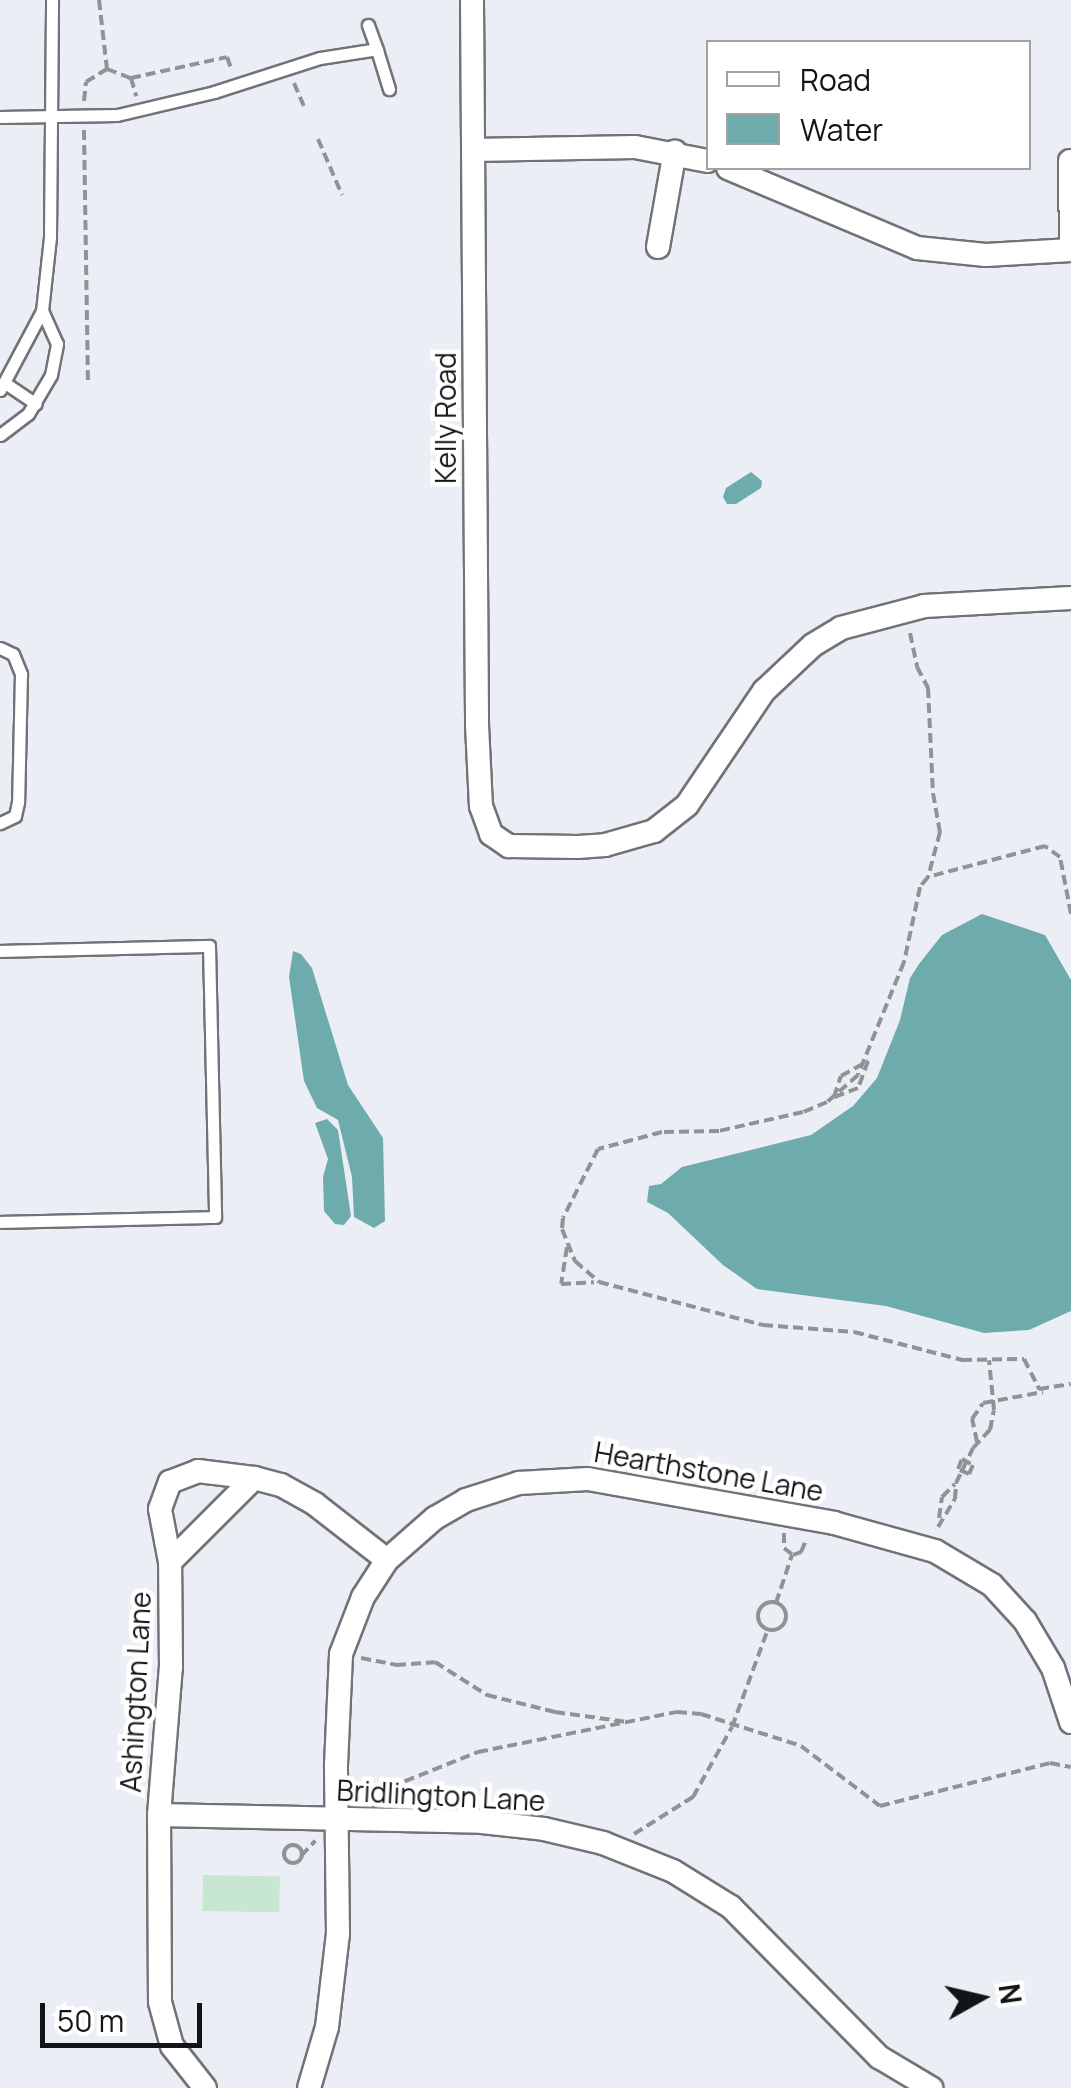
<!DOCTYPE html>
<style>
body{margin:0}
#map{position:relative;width:1071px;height:2088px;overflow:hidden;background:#eceef5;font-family:Manrope,sans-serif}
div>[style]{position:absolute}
.green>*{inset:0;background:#c8e7d0;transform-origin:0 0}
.water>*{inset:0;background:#6eabad}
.path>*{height:4px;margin-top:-2px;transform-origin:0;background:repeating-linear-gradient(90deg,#909297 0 10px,transparent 0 15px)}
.path>.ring{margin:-2px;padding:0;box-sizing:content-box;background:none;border:4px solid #909297;border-radius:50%}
.roads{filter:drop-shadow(2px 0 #717378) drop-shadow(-2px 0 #717378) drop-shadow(0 2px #717378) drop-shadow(0 -2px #717378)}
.lane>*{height:11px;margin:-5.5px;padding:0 5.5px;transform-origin:5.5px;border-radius:5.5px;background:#fff}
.street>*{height:22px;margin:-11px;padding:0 11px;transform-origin:11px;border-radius:11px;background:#fff}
span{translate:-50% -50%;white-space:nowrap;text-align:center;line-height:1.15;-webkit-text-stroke:9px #fff;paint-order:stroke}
.street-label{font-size:28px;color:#131416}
.legend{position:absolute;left:706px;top:40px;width:325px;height:130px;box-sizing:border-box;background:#fff;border:2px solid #a1a1a2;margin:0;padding:12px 18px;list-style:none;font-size:30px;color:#131416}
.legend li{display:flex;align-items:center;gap:20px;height:50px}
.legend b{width:50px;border:2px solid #a1a1a2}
.north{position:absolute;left:931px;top:1948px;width:100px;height:100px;-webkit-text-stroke:8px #fff;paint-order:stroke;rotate:82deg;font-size:28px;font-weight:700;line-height:40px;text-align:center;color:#131416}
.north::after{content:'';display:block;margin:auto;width:35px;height:45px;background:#131416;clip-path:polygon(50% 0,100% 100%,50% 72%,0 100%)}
.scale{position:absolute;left:40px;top:2003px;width:162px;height:45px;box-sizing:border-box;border:5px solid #131416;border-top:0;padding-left:12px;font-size:30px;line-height:35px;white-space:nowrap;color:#131416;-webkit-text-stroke:8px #fff;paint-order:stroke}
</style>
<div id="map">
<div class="green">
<div style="left:203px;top:1875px;width:77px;height:36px;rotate:1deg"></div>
</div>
<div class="water">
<div style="clip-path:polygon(751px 472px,762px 481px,761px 488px,736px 504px,727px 504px,723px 497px,726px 488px)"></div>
<div style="clip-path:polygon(982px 914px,1045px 935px,1071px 980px,1071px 1311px,1029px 1330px,984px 1333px,886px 1306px,757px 1289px,723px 1265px,668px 1213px,647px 1202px,649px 1186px,661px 1184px,682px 1167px,811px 1135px,853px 1106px,877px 1078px,900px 1020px,910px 978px,919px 964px,942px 935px)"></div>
<div style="clip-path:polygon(293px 951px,301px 954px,312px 968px,348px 1085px,383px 1138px,385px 1221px,374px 1228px,354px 1217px,352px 1177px,338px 1120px,317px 1108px,304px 1081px,289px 977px)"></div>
<div style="clip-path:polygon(327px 1119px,338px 1130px,351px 1216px,344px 1225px,335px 1224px,324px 1211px,323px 1177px,328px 1159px,315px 1123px)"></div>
</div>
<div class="path">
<div style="left:99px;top:0;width:69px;rotate:83.4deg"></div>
<div style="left:131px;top:78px;width:98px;rotate:-12.3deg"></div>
<div style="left:227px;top:57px;width:12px;rotate:70deg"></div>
<div style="left:294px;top:83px;width:25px;rotate:67deg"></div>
<div style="left:84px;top:101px;width:19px;rotate:-84deg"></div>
<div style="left:86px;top:82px;width:25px;rotate:-32deg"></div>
<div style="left:107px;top:69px;width:26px;rotate:21deg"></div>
<div style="left:131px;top:78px;width:19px;rotate:74deg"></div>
<div style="left:84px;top:130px;width:255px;rotate:89.1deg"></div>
<div style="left:318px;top:139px;width:61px;rotate:66.8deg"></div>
<div style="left:910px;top:633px;width:35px;rotate:78deg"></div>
<div style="left:917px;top:667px;width:24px;rotate:62deg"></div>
<div style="left:928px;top:688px;width:105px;rotate:87.3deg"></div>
<div style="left:933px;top:793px;width:40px;rotate:80deg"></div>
<div style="left:940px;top:832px;width:47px;rotate:104.9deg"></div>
<div style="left:1071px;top:914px;width:58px;rotate:-100.9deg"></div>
<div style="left:1060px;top:857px;width:19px;rotate:-144deg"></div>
<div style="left:1045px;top:846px;width:121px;rotate:165.2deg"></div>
<div style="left:928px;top:877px;width:13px;rotate:129deg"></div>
<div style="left:920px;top:887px;width:77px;rotate:102deg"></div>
<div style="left:904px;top:962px;width:122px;rotate:112.2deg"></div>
<div style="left:858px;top:1075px;width:41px;rotate:138.9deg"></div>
<div style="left:827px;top:1102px;width:26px;rotate:157deg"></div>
<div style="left:803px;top:1112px;width:86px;rotate:167.3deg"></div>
<div style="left:719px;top:1131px;width:57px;rotate:179deg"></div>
<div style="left:662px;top:1132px;width:66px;rotate:165.1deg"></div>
<div style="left:598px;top:1149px;width:77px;rotate:116.9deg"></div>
<div style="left:563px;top:1218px;width:11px;rotate:95deg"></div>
<div style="left:562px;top:1229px;width:35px;rotate:68deg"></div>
<div style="left:575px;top:1261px;width:32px;rotate:41deg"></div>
<div style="left:599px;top:1282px;width:170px;rotate:14.7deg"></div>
<div style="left:763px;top:1325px;width:91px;rotate:4.4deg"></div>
<div style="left:854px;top:1332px;width:112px;rotate:14.5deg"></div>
<div style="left:962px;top:1360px;width:62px;rotate:-0.9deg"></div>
<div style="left:1024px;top:1359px;width:34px;rotate:63deg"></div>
<div style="left:1039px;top:1389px;width:32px;rotate:-9deg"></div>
<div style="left:868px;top:1061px;width:29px;rotate:110deg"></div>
<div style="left:858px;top:1088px;width:26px;rotate:159deg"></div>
<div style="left:834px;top:1097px;width:22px;rotate:-72deg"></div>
<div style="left:841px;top:1076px;width:31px;rotate:-29deg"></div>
<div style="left:567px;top:1247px;width:37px;rotate:99deg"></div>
<div style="left:561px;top:1284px;width:33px;rotate:-3deg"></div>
<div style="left:977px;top:1442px;width:24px;rotate:-102deg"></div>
<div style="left:972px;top:1419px;width:19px;rotate:-55deg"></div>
<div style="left:983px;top:1403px;width:61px;rotate:-10.4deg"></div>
<div style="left:962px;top:1459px;width:13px;rotate:29deg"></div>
<div style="left:973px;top:1465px;width:10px;rotate:114deg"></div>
<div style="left:969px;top:1474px;width:12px;rotate:-156deg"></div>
<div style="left:958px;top:1469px;width:11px;rotate:-68deg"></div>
<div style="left:939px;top:1518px;width:21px;rotate:-82deg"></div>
<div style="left:942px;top:1497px;width:18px;rotate:-45deg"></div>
<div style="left:938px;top:1527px;width:33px;rotate:-59deg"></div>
<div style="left:955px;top:1499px;width:16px;rotate:-86deg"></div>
<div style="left:956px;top:1483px;width:39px;rotate:-64deg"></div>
<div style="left:973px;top:1448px;width:25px;rotate:-47deg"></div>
<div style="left:990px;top:1430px;width:20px;rotate:-79deg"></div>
<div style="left:994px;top:1410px;width:50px;rotate:-95.7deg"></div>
<div style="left:784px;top:1533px;width:15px;rotate:90deg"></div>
<div style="left:784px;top:1548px;width:11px;rotate:38deg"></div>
<div style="left:793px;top:1555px;width:9px;rotate:-21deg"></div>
<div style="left:801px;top:1552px;width:15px;rotate:-67deg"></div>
<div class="ring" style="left:758px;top:1602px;width:24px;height:24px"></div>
<div style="left:776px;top:1603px;width:51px;rotate:-71.6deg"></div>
<div style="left:361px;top:1658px;width:36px;rotate:11deg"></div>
<div style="left:396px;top:1665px;width:39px;rotate:-4deg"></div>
<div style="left:435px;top:1662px;width:62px;rotate:32.4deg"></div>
<div style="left:487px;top:1695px;width:70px;rotate:14deg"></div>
<div style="left:555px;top:1712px;width:73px;rotate:7.9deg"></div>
<div style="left:363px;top:1798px;width:124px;rotate:-21.8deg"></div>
<div style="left:478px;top:1752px;width:203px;rotate:-11.4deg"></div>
<div style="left:677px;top:1712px;width:24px;rotate:5deg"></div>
<div style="left:701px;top:1714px;width:105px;rotate:17.7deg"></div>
<div style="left:801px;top:1746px;width:99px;rotate:37.2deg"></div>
<div style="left:880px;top:1806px;width:175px;rotate:-14.2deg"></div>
<div style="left:1050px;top:1763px;width:21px;rotate:11deg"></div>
<div style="left:634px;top:1834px;width:70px;rotate:-32.1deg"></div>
<div style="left:693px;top:1797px;width:80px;rotate:-60.9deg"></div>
<div style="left:732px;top:1727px;width:104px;rotate:-69.8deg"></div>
<div class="ring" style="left:284px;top:1845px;width:14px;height:14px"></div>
<div style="left:301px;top:1856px;width:21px;rotate:-47deg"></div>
</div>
<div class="roads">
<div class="lane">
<div style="left:368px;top:25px;width:27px;rotate:70deg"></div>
<div style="left:0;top:117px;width:117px;rotate:-1deg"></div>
<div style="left:117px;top:115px;width:100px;rotate:-13.3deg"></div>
<div style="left:214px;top:92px;width:111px;rotate:-17.8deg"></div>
<div style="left:320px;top:58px;width:52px;rotate:-8.9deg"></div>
<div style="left:371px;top:50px;width:6px"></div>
<div style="left:377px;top:50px;width:41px;rotate:72.9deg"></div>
<div style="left:5px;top:383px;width:37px;rotate:34deg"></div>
<div style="left:0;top:390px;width:89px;rotate:-62deg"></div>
<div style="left:42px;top:311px;width:74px;rotate:-83.8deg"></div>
<div style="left:50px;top:237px;width:237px;rotate:-89.5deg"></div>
<div style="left:0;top:435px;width:35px;rotate:-37deg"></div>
<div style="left:28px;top:414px;width:45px;rotate:-59.5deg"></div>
<div style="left:51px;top:375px;width:32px;rotate:-79deg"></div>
<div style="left:57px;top:344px;width:36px;rotate:-114deg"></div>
<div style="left:0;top:648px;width:14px;rotate:25deg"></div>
<div style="left:13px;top:654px;width:22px;rotate:68deg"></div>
<div style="left:21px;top:674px;width:128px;rotate:91.3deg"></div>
<div style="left:18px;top:802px;width:14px;rotate:102deg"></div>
<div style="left:15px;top:816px;width:17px;rotate:155deg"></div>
<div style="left:0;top:951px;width:209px;rotate:-1.4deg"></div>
<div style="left:209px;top:946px;width:271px;rotate:88.7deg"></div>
<div style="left:215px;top:1217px;width:215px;rotate:178.7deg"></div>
</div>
<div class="street">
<div style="left:472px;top:0;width:725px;rotate:89.6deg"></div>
<div style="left:477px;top:725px;width:81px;rotate:87.2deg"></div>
<div style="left:481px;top:806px;width:30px;rotate:70deg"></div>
<div style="left:491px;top:834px;width:22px;rotate:34deg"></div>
<div style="left:509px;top:846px;width:69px;rotate:0.8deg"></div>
<div style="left:578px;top:847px;width:27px;rotate:-4deg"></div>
<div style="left:605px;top:845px;width:51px;rotate:-15.9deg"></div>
<div style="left:654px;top:831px;width:42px;rotate:-38.2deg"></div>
<div style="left:687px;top:805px;width:138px;rotate:-56deg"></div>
<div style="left:764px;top:691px;width:67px;rotate:-43.2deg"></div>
<div style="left:813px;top:645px;width:33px;rotate:-31deg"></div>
<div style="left:841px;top:628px;width:86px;rotate:-14.8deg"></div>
<div style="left:924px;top:606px;width:147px;rotate:-3.1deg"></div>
<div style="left:473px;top:150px;width:162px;rotate:-1.1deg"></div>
<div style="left:635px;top:147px;width:74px;rotate:10.9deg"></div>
<div style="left:1070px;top:161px;width:89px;rotate:89.4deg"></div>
<div style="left:728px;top:168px;width:205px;rotate:22.9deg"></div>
<div style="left:917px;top:248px;width:69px;rotate:5.8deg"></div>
<div style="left:986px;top:255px;width:85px;rotate:-3.4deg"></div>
<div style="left:658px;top:247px;width:97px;rotate:-80deg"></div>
<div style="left:170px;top:1562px;width:54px;rotate:-100.7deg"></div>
<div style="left:160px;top:1509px;width:29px;rotate:-70deg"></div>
<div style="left:170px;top:1482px;width:30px;rotate:-21deg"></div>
<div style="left:198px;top:1471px;width:56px;rotate:7.1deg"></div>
<div style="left:159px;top:1815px;width:323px;rotate:1.2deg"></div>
<div style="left:482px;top:1822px;width:62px;rotate:6.4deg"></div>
<div style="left:544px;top:1829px;width:61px;rotate:13.3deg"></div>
<div style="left:603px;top:1843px;width:75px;rotate:21.8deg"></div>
<div style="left:673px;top:1871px;width:68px;rotate:31.8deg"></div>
<div style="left:731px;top:1907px;width:211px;rotate:45.4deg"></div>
<div style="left:879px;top:2057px;width:61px;rotate:30.8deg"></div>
<div style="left:205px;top:2088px;width:53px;rotate:-128.2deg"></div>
<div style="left:172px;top:2046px;width:46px;rotate:-105.3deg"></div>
<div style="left:160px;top:2002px;width:187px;rotate:-90.3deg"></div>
<div style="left:159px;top:1815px;width:148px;rotate:-85.4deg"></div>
<div style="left:171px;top:1667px;width:105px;rotate:-90.5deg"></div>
<div style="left:170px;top:1562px;width:119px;rotate:-45deg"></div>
<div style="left:254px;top:1478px;width:28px;rotate:15deg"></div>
<div style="left:281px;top:1485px;width:39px;rotate:29deg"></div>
<div style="left:315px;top:1504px;width:91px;rotate:37.9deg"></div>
<div style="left:309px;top:2088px;width:64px;rotate:-73.6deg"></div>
<div style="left:327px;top:2027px;width:94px;rotate:-83.3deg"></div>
<div style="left:338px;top:1934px;width:169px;rotate:-90.7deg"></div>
<div style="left:336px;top:1765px;width:111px;rotate:-87.4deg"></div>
<div style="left:341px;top:1654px;width:61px;rotate:-68.9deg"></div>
<div style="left:363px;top:1597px;width:44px;rotate:-57deg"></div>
<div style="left:387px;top:1560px;width:64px;rotate:-41.2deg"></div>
<div style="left:435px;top:1518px;width:36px;rotate:-30deg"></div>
<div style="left:466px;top:1500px;width:56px;rotate:-17.8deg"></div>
<div style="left:519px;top:1483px;width:69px;rotate:-3.3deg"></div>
<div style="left:588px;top:1479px;width:250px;rotate:10.1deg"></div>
<div style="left:834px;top:1523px;width:105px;rotate:15.5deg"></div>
<div style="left:935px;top:1551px;width:66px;rotate:30.8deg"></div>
<div style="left:992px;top:1585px;width:49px;rotate:47.5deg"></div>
<div style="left:1025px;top:1621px;width:55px;rotate:59.2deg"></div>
<div style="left:1053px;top:1668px;width:57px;rotate:71.6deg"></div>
</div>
</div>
<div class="street-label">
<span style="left:445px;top:418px;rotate:-90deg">Kelly Road</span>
<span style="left:709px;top:1471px;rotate:10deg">Hearthstone Lane</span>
<span style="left:135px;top:1692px;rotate:-87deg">Ashington Lane</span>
<span style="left:441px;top:1795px;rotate:3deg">Bridlington Lane</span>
</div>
<ul class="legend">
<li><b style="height:12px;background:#fff"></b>Road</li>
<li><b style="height:28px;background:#6eabad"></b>Water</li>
</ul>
<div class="north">N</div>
<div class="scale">50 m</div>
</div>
